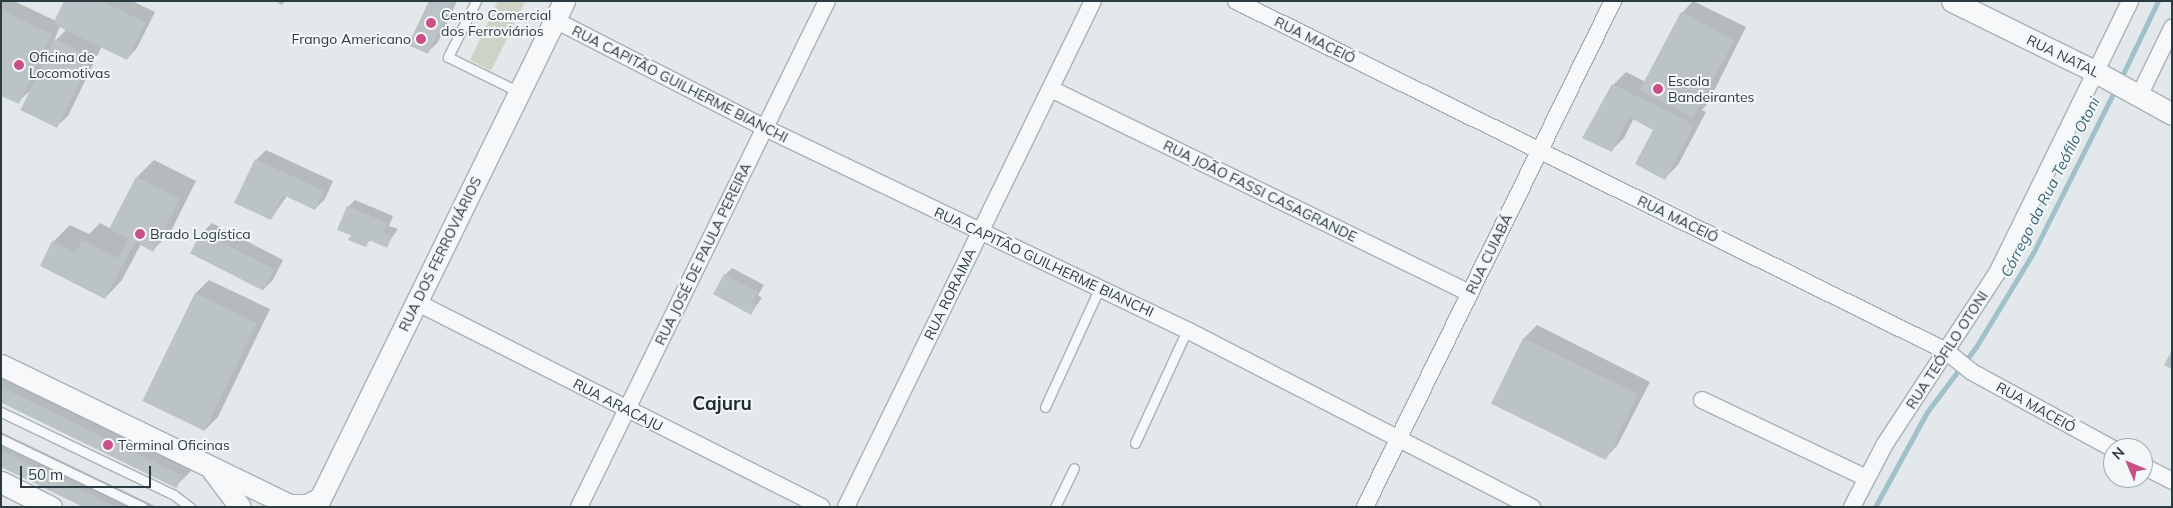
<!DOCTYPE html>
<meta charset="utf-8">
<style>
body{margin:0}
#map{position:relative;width:2173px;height:508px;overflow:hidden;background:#e3e9eb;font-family:Mulish,sans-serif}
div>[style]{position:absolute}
.green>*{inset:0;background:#ced4c5}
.shadow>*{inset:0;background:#0003}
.stream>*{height:5px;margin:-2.5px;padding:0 2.5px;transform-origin:2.5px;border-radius:2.5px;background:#a0c1c9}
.building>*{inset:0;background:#bbc3c7;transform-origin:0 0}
.roads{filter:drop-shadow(1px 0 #a8b1b5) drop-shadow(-1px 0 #a8b1b5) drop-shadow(0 1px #a8b1b5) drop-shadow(0 -1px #a8b1b5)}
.service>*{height:9px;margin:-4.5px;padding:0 4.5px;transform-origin:4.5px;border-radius:4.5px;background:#f6f8f9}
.minor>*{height:16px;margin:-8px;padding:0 8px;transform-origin:8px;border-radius:8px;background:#f6f8f9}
.tertiary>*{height:21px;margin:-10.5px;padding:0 10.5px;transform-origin:10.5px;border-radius:10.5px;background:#f6f8f9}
.dots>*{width:14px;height:14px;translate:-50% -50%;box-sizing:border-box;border:2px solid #f3f7f8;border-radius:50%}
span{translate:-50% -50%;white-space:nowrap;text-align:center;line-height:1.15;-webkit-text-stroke:4px #f3f7f8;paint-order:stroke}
.poi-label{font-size:14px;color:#2c3b42}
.left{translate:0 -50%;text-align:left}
.right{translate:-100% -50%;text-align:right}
.street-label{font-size:14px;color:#2c3b42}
.water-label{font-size:15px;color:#376675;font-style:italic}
.district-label{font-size:19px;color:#1e2c33;font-weight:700}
.frame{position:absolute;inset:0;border:2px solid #2c3b42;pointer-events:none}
.north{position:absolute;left:2103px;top:438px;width:50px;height:50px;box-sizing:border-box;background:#f3f7f8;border:1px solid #a3acaf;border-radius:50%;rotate:315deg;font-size:14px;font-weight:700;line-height:20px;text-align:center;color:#2c3b42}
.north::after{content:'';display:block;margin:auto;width:18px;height:22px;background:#c94f89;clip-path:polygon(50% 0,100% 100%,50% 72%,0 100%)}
.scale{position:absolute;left:20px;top:466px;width:131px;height:22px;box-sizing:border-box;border:2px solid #2c3b42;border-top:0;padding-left:6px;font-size:15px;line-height:18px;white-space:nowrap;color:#2c3b42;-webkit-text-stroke:4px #f3f7f8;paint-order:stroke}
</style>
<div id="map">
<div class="green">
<div style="clip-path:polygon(498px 1px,525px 2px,491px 71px,470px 60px)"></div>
</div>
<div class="shadow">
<div style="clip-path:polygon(evenodd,1px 1px,14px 1px,56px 21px,65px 1px,132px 1px,155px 12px,137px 48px,127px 59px,102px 46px,68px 116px,57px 126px,32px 89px,18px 102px,1px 94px,1px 1px,60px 26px,67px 29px,56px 40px,47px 58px,60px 26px)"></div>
<div style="clip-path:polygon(275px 1px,285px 1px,282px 5px)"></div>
<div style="clip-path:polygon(430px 1px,457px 1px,438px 42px,427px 53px)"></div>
<div style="clip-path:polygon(1693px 1px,1746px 27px,1708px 103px,1702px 110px,1706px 112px,1678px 165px,1665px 178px,1655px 130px,1634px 118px,1624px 138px,1611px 151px,1583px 138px,1613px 85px,1626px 72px,1646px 82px,1682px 13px)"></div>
<div style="clip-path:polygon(266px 150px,333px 181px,325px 199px,315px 209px,287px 196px,271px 219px,256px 160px)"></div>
<div style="clip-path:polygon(154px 160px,196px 181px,170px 233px,153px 250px,141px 244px,122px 280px,105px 298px,53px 242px,70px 225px,89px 234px,100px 223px,111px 229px,137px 177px)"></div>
<div style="clip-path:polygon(355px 200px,393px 216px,389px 226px,398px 229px,386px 246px,371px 240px,365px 245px,352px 234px,348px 207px)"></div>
<div style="clip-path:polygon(212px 223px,283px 260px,273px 280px,263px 290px,202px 233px)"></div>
<div style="clip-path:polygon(732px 268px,764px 285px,758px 295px,762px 298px,751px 313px,725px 275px)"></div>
<div style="clip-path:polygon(209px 280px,270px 309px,218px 417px,205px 430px,144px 401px,196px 293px)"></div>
<div style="clip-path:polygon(1537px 325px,1650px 382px,1617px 446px,1604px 459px,1493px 404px,1524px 338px)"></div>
<div style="clip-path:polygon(1px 368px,195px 462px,191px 471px,178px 484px,1px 399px)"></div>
<div style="clip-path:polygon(1px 432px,157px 507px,86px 507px,1px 466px)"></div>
</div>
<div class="stream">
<div style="left:2120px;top:80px;width:88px;rotate:-64.3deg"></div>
<div style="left:1875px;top:507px;width:108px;rotate:-61.3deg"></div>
<div style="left:1927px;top:412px;width:81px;rotate:-53deg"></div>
<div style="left:1976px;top:347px;width:110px;rotate:-58.8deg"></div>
<div style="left:2033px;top:253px;width:185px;rotate:-63.3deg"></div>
</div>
<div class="building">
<div style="clip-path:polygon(64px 1px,102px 1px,146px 23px,127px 60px,53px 24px)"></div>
<div style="clip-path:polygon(429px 1px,453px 1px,428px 54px,408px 45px)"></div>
<div style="clip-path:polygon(1px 10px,52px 34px,19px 104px,1px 96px)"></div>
<div style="left:1681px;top:12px;width:60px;height:88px;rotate:28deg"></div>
<div style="left:55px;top:39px;width:41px;height:79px;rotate:26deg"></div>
<div style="clip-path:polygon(1612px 84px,1694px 125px,1665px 180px,1635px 164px,1653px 130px,1629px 117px,1612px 152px,1582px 138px)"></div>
<div style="clip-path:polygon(255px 159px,324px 191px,315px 210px,283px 195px,271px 220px,234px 203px)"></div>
<div style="clip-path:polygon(136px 177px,180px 199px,153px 252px,135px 242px,105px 299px,40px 266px,52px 241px,75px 253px,82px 240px,118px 258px,128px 239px,109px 229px)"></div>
<div style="clip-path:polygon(347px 206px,387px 223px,383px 233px,392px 236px,387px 248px,369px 240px,366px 247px,348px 240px,351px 235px,337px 230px)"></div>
<div style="left:201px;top:232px;width:82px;height:24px;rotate:27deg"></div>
<div style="clip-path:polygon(724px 274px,758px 292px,752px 302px,756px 305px,751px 315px,713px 294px)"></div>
<div style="left:195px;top:293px;width:69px;height:120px;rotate:26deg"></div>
<div style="left:1523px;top:338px;width:128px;height:73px;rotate:26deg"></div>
<div style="clip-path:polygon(2172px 350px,2172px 369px,2164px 365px)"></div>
<div style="left:1px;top:387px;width:202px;height:14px;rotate:26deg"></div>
<div style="clip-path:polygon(1px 451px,13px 456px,117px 507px,83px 507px,1px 467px)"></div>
</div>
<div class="roads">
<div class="service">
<div style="left:476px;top:1px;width:63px;rotate:116.6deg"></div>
<div style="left:448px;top:57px;width:79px;rotate:26.2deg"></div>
<div style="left:1045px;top:407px;width:130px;rotate:-65.4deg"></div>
<div style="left:1px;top:412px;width:192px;rotate:25.6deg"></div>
<div style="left:174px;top:495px;width:20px;rotate:37deg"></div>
<div style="left:1px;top:439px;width:157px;rotate:25.7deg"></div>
<div style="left:1135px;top:443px;width:124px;rotate:-65.3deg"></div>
<div style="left:1055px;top:507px;width:43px;rotate:-64deg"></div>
</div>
<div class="minor">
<div style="left:1236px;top:1px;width:792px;rotate:26.24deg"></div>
<div style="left:1946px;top:351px;width:33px;rotate:39deg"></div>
<div style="left:1972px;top:372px;width:161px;rotate:28.6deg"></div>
<div style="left:555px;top:20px;width:236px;rotate:27.2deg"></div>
<div style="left:765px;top:128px;width:468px;rotate:25.6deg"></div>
<div style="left:1187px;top:330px;width:388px;rotate:27.2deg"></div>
<div style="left:1051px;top:89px;width:466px;rotate:26deg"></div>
<div style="left:2139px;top:96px;width:76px;rotate:-64.1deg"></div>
<div style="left:416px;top:302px;width:454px;rotate:26.8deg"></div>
<div style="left:1702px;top:400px;width:182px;rotate:25.4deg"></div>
<div style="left:2143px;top:466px;width:33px;rotate:27deg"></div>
<div style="left:579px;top:507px;width:564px;rotate:-63.89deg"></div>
<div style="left:846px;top:507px;width:563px;rotate:-63.98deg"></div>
<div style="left:1365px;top:507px;width:564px;rotate:-63.89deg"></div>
<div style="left:1852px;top:507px;width:71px;rotate:-62.4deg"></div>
<div style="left:1885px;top:444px;width:204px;rotate:-56.8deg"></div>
<div style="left:1997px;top:273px;width:303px;rotate:-63.9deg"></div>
</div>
<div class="tertiary">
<div style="left:1952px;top:1px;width:161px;rotate:26.2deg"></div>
<div style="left:2096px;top:72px;width:87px;rotate:28.9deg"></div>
<div style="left:1px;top:365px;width:320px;rotate:25.9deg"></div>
<div style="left:289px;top:505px;width:18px"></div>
<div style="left:307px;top:505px;width:15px;rotate:-28deg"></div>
<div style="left:213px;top:471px;width:45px;rotate:53.1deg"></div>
<div style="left:1px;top:482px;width:56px;rotate:26.6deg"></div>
<div style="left:316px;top:507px;width:564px;rotate:-63.89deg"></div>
</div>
</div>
<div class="dots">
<div style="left:431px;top:23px;background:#c94f89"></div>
<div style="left:421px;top:39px;background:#c94f89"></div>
<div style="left:19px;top:65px;background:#c94f89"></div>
<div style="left:1658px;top:89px;background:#c94f89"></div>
<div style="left:140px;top:234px;background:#c94f89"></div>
<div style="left:108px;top:445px;background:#c94f89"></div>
</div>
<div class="poi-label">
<span class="left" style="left:441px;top:23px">Centro Comercial<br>dos Ferroviários</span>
<span class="right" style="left:411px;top:39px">Frango Americano</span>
<span class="left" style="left:29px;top:65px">Oficina de<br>Locomotivas</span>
<span class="left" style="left:1668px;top:89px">Escola<br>Bandeirantes</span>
<span class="left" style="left:150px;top:234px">Brado Logística</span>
<span class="left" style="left:118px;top:445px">Terminal Oficinas</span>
</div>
<div class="street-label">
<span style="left:1315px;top:40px;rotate:26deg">RUA MACEIÓ</span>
<span style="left:2063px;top:56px;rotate:26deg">RUA NATAL</span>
<span style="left:680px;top:84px;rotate:27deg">RUA CAPITÃO GUILHERME BIANCHI</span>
<span style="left:1260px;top:191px;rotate:26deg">RUA JOÃO FASSI CASAGRANDE</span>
<span style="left:1678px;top:219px;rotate:26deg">RUA MACEIÓ</span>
<span style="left:440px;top:254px;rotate:-64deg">RUA DOS FERROVIÁRIOS</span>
<span style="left:703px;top:254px;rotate:-64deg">RUA JOSÉ DE PAULA PEREIRA</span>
<span style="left:1489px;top:254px;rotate:-64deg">RUA CUIABÁ</span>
<span style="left:1044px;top:262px;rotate:25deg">RUA CAPITÃO GUILHERME BIANCHI</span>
<span style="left:950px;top:294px;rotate:-64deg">RUA RORAIMA</span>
<span style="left:1947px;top:350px;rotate:-57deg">RUA TEÓFILO OTONI</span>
<span style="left:618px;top:405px;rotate:27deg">RUA ARACAJU</span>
<span style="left:2036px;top:407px;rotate:29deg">RUA MACEIÓ</span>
</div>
<div class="water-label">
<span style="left:2050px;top:187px;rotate:-63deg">Córrego da Rua Teófilo Otoni</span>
</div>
<div class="district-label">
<span style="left:722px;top:404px">Cajuru</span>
</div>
<div class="frame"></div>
<div class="north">N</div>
<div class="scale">50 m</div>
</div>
